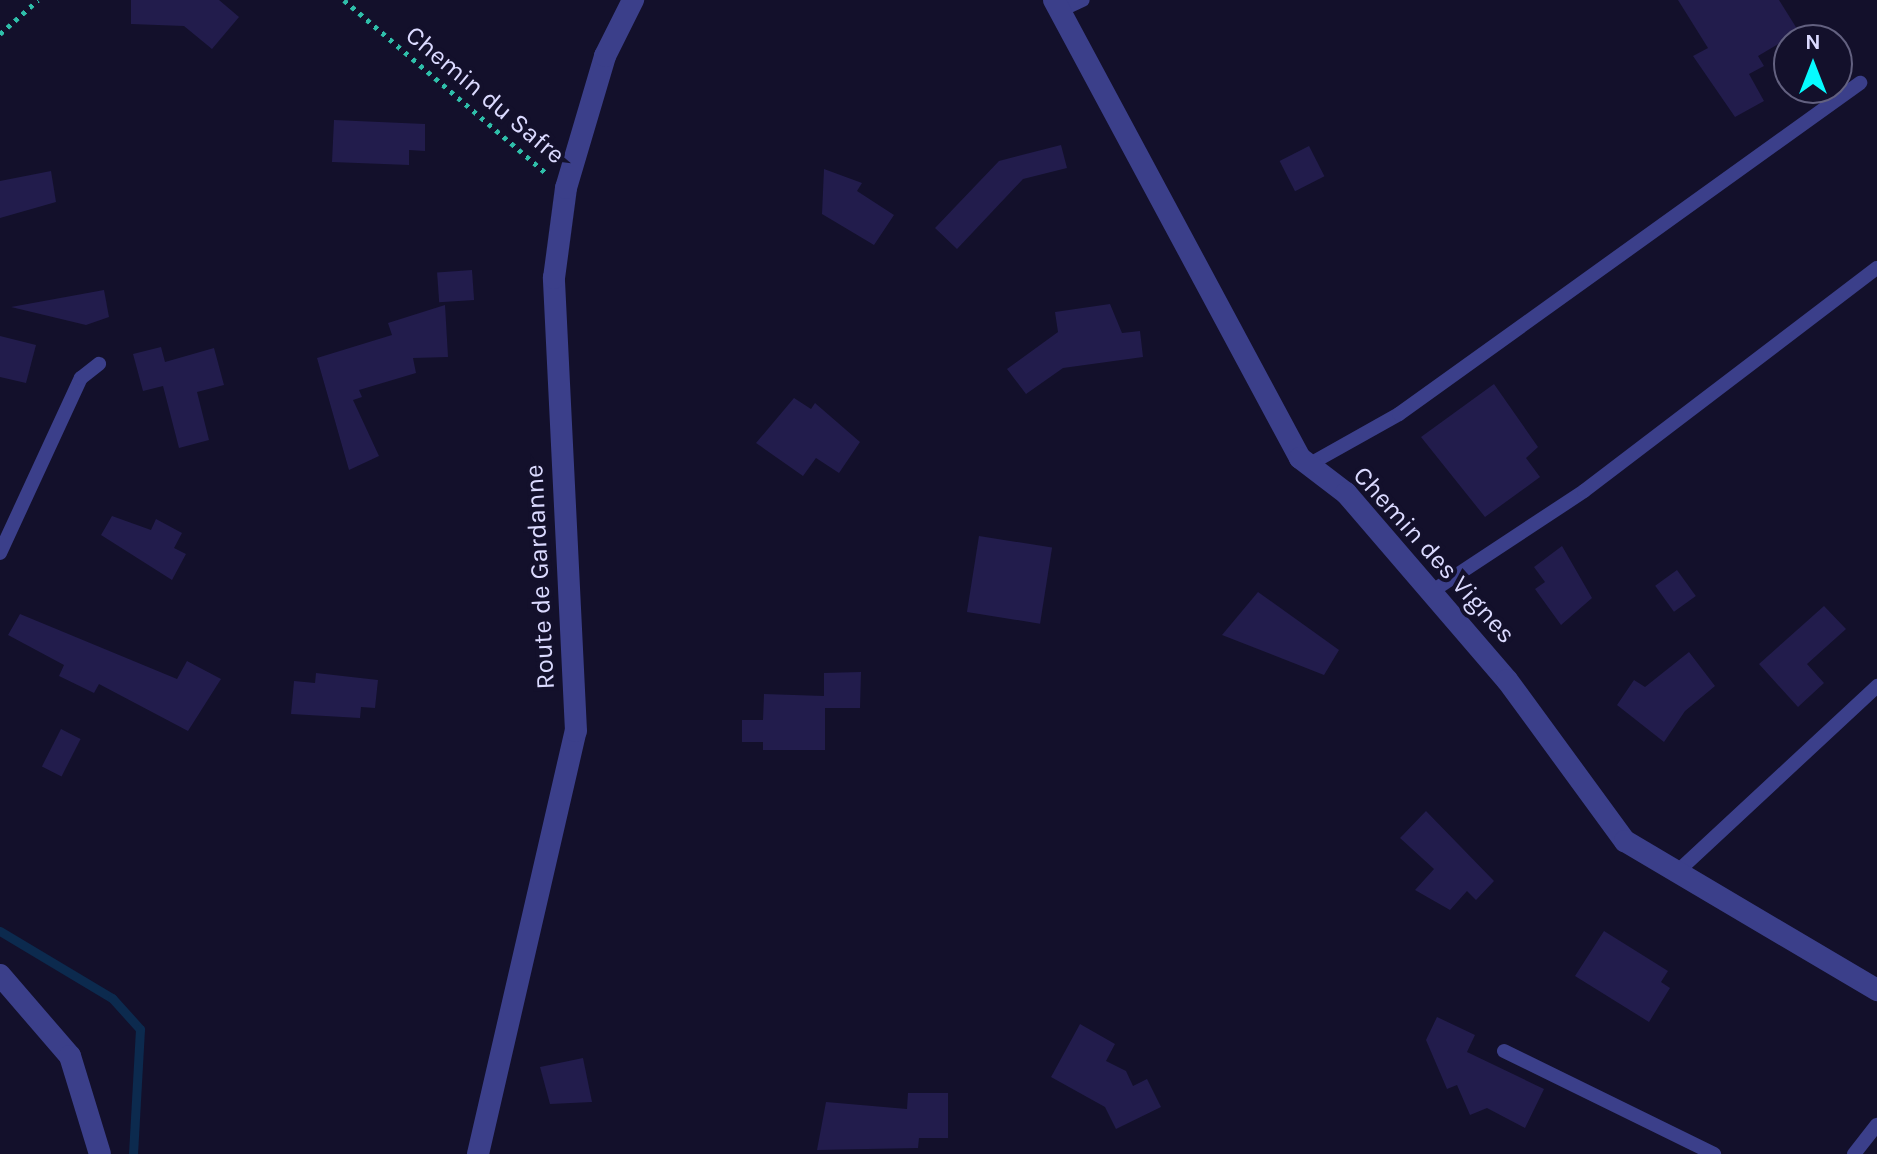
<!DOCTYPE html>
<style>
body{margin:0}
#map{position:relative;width:1877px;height:1154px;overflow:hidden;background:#13102b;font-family:Karla,sans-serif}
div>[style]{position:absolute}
.stream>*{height:9px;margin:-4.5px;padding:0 4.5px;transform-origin:4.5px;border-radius:4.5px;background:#0c2a4e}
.building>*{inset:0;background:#221c4c;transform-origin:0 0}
.path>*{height:5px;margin-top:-2.5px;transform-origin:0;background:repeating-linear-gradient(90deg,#2fbfaa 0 4px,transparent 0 10px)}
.service>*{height:14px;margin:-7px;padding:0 7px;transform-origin:7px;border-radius:7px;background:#3b3f8a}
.minor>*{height:22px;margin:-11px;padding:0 11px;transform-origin:11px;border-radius:11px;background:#3b3f8a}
.tertiary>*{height:22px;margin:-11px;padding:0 11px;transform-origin:11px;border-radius:11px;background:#3b3f8a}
span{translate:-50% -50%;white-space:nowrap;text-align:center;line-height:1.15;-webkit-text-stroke:8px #13102b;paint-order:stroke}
.street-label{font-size:26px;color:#dbdaff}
.north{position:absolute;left:1773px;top:24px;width:80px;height:80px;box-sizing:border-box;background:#13102b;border:2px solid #636180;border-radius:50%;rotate:0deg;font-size:22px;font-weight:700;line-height:32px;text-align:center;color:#dbdaff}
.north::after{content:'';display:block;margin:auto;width:28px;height:36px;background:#06fbff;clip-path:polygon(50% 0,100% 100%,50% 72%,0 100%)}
</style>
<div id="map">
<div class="stream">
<div style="left:0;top:931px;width:131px;rotate:30.9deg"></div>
<div style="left:112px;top:998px;width:42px;rotate:47.9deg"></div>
<div style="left:140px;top:1029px;width:125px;rotate:93.2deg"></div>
</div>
<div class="building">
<div style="clip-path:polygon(131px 0,219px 0,239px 17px,212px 49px,184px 26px,131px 24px)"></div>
<div style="clip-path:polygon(1678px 0,1779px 0,1799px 32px,1758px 56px,1764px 66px,1749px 74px,1764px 101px,1735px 117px,1693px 56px,1708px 48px)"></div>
<div style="clip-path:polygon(334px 120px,425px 124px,425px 151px,409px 150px,409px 165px,332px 162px)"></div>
<div style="clip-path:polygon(1061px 145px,1067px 168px,1023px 179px,957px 249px,935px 228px,999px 161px)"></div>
<div style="left:1309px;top:146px;width:34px;height:33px;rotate:63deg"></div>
<div style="clip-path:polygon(824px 169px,862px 183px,857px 191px,894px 215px,874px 245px,822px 214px)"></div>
<div style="clip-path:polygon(51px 171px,56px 202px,0 218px,0 181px)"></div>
<div style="left:472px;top:270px;width:30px;height:35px;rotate:86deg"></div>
<div style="clip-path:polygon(104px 290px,109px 317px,86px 325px,11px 307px)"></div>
<div style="clip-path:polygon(1110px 304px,1122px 333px,1140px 331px,1143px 357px,1063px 368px,1026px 394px,1007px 369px,1058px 332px,1055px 312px)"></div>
<div style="clip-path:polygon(445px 305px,448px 357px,413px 358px,416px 373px,359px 390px,362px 397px,353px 400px,379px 456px,349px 470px,317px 358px,392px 335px,388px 323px)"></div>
<div style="clip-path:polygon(0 336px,36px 345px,26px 383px,0 377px)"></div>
<div style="clip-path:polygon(161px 347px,165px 362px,214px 348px,224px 385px,197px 392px,209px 440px,179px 448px,163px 386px,143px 391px,133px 354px)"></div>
<div style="clip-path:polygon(1494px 384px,1538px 447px,1526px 458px,1540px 477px,1485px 517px,1421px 437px)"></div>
<div style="clip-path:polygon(794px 398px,811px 409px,815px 403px,860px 442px,839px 473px,816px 458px,803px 476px,756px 443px)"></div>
<div style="clip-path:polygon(112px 516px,151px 530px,156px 519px,182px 533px,174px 548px,186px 554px,172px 580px,101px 535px)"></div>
<div style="left:979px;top:536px;width:74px;height:77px;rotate:9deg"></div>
<div style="clip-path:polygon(1562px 546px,1592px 598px,1561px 625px,1535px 589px,1545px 582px,1534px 567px)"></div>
<div style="left:1677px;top:570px;width:32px;height:27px;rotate:54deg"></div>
<div style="clip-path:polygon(1258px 592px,1339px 650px,1324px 675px,1222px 635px)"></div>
<div style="clip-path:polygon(1824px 606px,1846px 629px,1807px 664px,1824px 683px,1798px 707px,1759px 664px)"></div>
<div style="clip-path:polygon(20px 614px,177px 679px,187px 661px,221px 679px,188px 731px,99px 684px,94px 693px,59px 676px,64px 665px,8px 635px)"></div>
<div style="clip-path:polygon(1689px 652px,1715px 686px,1685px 711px,1664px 742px,1617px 705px,1634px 680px,1645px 687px)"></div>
<div style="clip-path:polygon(861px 672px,860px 708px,825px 708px,825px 750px,763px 750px,763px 742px,742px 742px,742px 720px,763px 720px,764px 694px,824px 696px,824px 673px)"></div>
<div style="clip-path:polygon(316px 673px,378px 680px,375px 708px,361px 707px,360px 718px,291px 714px,294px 681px,315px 683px)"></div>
<div style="left:61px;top:729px;width:22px;height:42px;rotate:27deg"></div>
<div style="clip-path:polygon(1426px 811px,1494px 881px,1476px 900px,1467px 891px,1450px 910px,1415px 890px,1434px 869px,1400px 838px)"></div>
<div style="clip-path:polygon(1604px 931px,1668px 971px,1661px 982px,1670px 988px,1649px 1022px,1575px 976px)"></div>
<div style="clip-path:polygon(1437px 1017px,1475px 1035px,1467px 1052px,1544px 1089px,1525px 1128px,1487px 1108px,1470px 1115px,1457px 1085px,1447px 1089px,1426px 1040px)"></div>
<div style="clip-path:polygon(1080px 1024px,1115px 1044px,1106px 1061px,1126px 1071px,1133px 1086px,1147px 1079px,1161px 1107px,1116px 1129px,1105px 1107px,1051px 1077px)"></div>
<div style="clip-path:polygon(583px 1058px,592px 1102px,550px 1104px,540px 1067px)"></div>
<div style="clip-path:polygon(908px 1093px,948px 1093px,948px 1138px,919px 1138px,918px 1148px,817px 1150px,826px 1102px,907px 1109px)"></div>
</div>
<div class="path">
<div style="left:344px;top:0;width:266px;rotate:40.6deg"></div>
<div style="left:0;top:34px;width:51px;rotate:-41.8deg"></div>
</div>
<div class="service">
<div style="left:1059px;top:11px;width:26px;rotate:-25deg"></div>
<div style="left:1310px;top:464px;width:102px;rotate:-29.3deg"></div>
<div style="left:1399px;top:414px;width:568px;rotate:-35.68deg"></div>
<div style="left:0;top:553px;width:193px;rotate:-65.2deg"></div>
<div style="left:81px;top:378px;width:23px;rotate:-38deg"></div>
<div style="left:1431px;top:592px;width:183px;rotate:-33.4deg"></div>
<div style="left:1584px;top:491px;width:368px;rotate:-37.3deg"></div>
<div style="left:1676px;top:873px;width:275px;rotate:-42.9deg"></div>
<div style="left:1504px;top:1051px;width:234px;rotate:26.1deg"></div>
<div style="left:1854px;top:1154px;width:37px;rotate:-52deg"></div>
</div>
<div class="minor">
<div style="left:1054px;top:0;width:520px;rotate:61.76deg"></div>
<div style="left:1300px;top:458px;width:58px;rotate:37.3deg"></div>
<div style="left:1346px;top:493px;width:247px;rotate:49.3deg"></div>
<div style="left:1507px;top:680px;width:200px;rotate:53.8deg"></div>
<div style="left:1625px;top:841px;width:293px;rotate:30.6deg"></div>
<div style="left:0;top:975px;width:107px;rotate:49.2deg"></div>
<div style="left:70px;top:1056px;width:102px;rotate:73deg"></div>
</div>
<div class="tertiary">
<div style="left:478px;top:1154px;width:434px;rotate:-77deg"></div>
<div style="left:576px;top:731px;width:454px;rotate:-92.8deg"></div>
<div style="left:554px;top:278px;width:91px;rotate:-82.4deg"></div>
<div style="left:566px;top:188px;width:138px;rotate:-73.5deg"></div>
<div style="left:605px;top:56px;width:63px;rotate:-63.4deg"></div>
</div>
<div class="street-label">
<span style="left:485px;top:95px;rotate:40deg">Chemin du Safre</span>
<span style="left:1434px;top:555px;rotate:48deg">Chemin des Vignes</span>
<span style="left:540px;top:577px;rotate:-93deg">Route de Gardanne</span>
</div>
<div class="north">N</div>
</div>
